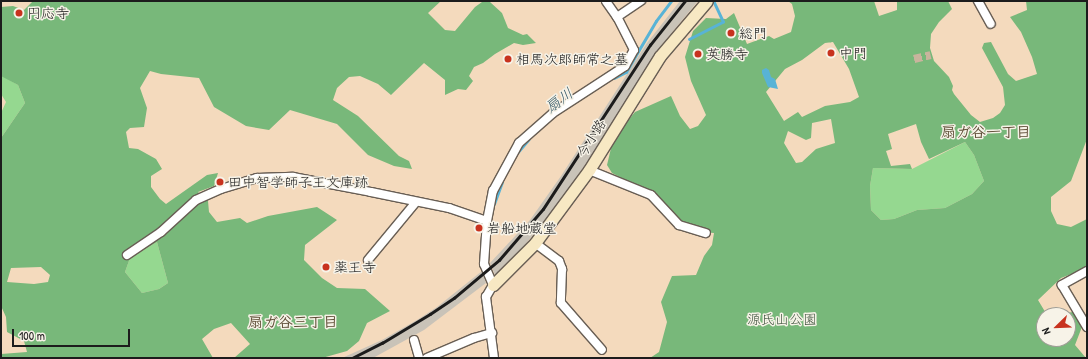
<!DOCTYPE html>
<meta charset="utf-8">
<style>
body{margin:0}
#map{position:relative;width:1088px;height:359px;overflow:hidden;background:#f4dabd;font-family:"Patrick Hand","Klee One",sans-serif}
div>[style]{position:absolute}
.industrial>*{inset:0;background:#c9c3b8}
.green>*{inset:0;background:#95d890}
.forest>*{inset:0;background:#78b87a}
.water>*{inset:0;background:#58b3d6}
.stream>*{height:2.5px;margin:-1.25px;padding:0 1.25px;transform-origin:1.25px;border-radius:1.25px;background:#58b3d6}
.street-tunnel>*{height:8px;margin-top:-4px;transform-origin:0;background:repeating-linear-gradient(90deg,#c9b49d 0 8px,transparent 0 12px)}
.roads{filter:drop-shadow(1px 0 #685e54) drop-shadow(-1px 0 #685e54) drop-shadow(0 1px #685e54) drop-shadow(0 -1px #685e54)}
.street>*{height:8px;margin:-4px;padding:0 4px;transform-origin:4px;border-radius:4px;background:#fff}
.secondary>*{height:11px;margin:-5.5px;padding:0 5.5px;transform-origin:5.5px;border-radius:5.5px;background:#f7e8c3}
.rail>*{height:2.5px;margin:-1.25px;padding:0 1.25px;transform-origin:1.25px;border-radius:1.25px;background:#1c1c1c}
.dots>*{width:11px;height:11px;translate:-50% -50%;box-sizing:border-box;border:2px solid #f7f3e8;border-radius:50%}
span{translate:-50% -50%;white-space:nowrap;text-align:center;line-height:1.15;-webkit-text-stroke:3px #f7f3e8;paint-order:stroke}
.poi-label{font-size:14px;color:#1c1c1c}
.left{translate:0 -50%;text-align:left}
.street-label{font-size:14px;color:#1c1c1c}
.park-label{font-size:14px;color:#40543f}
.water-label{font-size:15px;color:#345866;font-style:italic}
.neighbourhood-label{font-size:15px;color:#5d4c35;font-weight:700}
.frame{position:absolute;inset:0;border:2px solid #1c1c1c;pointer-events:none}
.north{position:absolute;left:1036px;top:307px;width:40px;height:40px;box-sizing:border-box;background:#f7f3e8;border:1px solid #9f9d96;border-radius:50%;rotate:247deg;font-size:11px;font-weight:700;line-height:16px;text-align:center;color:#1c1c1c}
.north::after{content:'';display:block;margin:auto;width:14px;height:18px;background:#c8321e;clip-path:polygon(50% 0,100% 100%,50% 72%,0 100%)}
.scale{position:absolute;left:12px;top:329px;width:118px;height:18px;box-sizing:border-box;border:2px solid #1c1c1c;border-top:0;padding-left:5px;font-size:12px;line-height:14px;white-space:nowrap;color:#1c1c1c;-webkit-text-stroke:3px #f7f3e8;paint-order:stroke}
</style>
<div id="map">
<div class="industrial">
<div style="clip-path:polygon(680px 1px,698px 1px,660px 47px,592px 155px,557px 205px,524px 246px,495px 275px,490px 263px,530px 220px,561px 176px,647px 43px)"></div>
<div style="clip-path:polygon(482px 271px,486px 283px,424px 330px,373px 358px,342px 358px,382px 340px,417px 320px,437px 307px)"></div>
</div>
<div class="green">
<div style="clip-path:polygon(1px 76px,3px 76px,18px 85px,25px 103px,1px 138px,1px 113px,6px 102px,1px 94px)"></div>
<div style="clip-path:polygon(965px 142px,974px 155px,984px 181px,972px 194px,945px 208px,917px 210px,894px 219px,881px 220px,871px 210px,870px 186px,873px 168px,912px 169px)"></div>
<div style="clip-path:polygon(157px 242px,168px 283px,159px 289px,142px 293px,125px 272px,130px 258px)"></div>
</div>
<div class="forest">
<div style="clip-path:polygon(evenodd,33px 1px,441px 1px,428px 13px,445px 30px,455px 31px,475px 7px,482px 2px,490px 2px,502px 13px,508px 28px,523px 35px,527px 34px,536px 43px,523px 45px,514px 43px,495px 54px,483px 63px,474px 67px,469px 76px,473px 81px,466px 90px,458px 89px,445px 95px,445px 80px,424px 63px,391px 95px,378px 84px,360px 76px,349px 77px,337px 88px,333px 100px,358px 116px,399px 156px,409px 161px,412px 169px,394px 166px,368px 155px,337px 124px,290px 110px,269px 130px,246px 126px,214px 107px,199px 78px,161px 74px,150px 71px,140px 88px,147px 108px,144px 127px,130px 128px,126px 132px,129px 148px,138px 149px,156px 159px,162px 169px,151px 176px,151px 187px,160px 199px,166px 204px,207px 175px,218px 173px,214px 186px,198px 192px,208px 201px,209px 212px,217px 222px,240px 218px,247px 223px,268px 216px,317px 207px,337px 220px,305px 245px,304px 260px,322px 278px,337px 288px,365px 289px,390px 311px,367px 323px,359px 341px,347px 351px,322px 358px,234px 358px,250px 344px,231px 323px,214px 329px,202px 339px,213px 358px,1px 358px,1px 354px,27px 352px,24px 341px,7px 332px,6px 317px,1px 306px,1px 138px,25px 103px,18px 85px,1px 76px,1px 7px,13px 6px,24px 10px,33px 1px,157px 242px,168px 283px,159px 289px,142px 293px,125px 272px,130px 258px,157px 242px,33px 1px,41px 267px,50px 275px,48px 282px,34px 284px,7px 282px,11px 268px,41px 267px)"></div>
<div style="clip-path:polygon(evenodd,788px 1px,874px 1px,879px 16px,897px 10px,897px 1px,948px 1px,952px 9px,939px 22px,931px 34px,930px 48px,934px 61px,949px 77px,953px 86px,952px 90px,954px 94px,971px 115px,980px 122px,993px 118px,1000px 113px,1005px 105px,1003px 87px,982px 48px,984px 43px,991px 42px,1008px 74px,1016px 81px,1037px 74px,1032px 57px,1021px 32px,1010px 17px,1027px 10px,1026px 1px,1087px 1px,1087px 139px,1071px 181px,1051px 197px,1051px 211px,1057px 224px,1071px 227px,1087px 219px,1087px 268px,1061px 278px,1038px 300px,1047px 315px,1044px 315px,1044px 339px,1068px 339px,1068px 315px,1058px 315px,1082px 310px,1085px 319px,1075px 345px,1086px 358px,650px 358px,659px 352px,667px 322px,661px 302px,672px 276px,696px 275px,704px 256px,712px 245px,714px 233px,686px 231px,664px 207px,637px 186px,612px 173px,607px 165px,612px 144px,618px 132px,635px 112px,671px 96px,680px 116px,690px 129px,698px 126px,706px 115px,691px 81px,685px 57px,693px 31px,706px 18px,726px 19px,734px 13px,747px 44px,769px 36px,774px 39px,791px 32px,795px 16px,792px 4px,788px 1px,833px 42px,849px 69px,859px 97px,850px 102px,825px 106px,802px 117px,798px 112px,784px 121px,766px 92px,785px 69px,802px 60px,825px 43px,833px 42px,788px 1px,831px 119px,835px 143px,816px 149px,802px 162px,796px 163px,784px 143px,788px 131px,806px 140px,811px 138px,812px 123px,831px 119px,788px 1px,916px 124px,921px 142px,929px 159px,965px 142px,974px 155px,984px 181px,972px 194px,945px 208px,917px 210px,894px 219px,881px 220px,871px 210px,870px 186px,873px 168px,912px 169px,910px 164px,891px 166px,886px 151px,892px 149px,888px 134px,916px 124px)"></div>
</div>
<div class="water">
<div style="clip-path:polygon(766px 68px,769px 70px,771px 77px,775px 79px,778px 89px,768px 87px,762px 73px,762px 70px)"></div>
</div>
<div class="stream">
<div style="left:689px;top:39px;width:38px;rotate:-27deg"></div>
<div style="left:723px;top:22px;width:23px;rotate:-115deg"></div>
<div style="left:614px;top:78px;width:13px;rotate:-27deg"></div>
<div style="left:626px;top:72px;width:59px;rotate:-59.5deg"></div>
<div style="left:656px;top:21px;width:25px;rotate:-53deg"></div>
<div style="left:518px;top:152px;width:16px;rotate:-50deg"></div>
<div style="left:494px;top:204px;width:23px;rotate:-70deg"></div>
</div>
<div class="street-tunnel">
<div style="left:914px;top:59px;width:17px;rotate:-13deg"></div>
</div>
<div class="roads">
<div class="street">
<div style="left:978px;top:1px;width:26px;rotate:61deg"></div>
<div style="left:617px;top:17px;width:29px;rotate:-34deg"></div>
<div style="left:589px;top:170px;width:67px;rotate:22deg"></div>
<div style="left:651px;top:195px;width:41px;rotate:47deg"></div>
<div style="left:679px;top:225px;width:28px;rotate:17deg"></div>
<div style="left:535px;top:243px;width:30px;rotate:37deg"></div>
<div style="left:559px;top:261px;width:9px;rotate:69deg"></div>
<div style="left:562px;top:269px;width:34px;rotate:92deg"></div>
<div style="left:561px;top:303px;width:62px;rotate:48.9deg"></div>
<div style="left:127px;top:255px;width:41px;rotate:-34.1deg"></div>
<div style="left:161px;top:232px;width:47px;rotate:-42.4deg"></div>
<div style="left:196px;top:200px;width:27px;rotate:-24deg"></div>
<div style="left:221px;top:189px;width:38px;rotate:-17deg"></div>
<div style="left:257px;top:178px;width:36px;rotate:-2deg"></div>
<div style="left:293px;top:177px;width:79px;rotate:10.9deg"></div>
<div style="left:371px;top:192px;width:80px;rotate:11.6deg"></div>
<div style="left:449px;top:208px;width:40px;rotate:18.9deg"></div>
<div style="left:368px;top:260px;width:75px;rotate:-50.4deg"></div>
<div style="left:1087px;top:271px;width:29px;rotate:151deg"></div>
<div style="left:1062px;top:285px;width:49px;rotate:59.2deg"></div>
<div style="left:414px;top:340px;width:19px;rotate:74deg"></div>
<div style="left:427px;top:358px;width:51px;rotate:-23.1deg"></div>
<div style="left:474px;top:338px;width:19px;rotate:-16deg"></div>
<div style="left:494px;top:358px;width:62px;rotate:-97.5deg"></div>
<div style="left:486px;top:297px;width:14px;rotate:-60deg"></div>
<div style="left:493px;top:285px;width:23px;rotate:-113deg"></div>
<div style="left:484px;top:264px;width:43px;rotate:-86deg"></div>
<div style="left:487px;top:221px;width:31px;rotate:-79deg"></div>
<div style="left:493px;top:191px;width:55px;rotate:-61.6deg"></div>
<div style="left:519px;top:143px;width:45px;rotate:-41.4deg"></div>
<div style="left:553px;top:113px;width:86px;rotate:-33.1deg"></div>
<div style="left:625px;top:66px;width:18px;rotate:-61deg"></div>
<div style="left:634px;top:50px;width:37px;rotate:-117deg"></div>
<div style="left:617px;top:17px;width:19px;rotate:-125deg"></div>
</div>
<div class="secondary">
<div style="left:493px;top:285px;width:59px;rotate:-45deg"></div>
<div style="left:535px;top:243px;width:91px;rotate:-53.5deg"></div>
<div style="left:589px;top:170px;width:134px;rotate:-58.1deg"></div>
<div style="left:660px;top:56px;width:72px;rotate:-49.5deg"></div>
</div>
</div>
<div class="rail">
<div style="left:352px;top:358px;width:34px;rotate:-27deg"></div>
<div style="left:382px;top:343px;width:56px;rotate:-31.1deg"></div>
<div style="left:430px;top:314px;width:29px;rotate:-34deg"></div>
<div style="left:454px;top:298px;width:59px;rotate:-40.2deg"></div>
<div style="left:499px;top:260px;width:67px;rotate:-49.2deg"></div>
<div style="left:543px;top:209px;width:196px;rotate:-56.9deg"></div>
<div style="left:650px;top:45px;width:56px;rotate:-51.5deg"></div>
</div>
<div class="dots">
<div style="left:19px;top:13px;background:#c8321e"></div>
<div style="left:731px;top:33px;background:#c8321e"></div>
<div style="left:831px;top:53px;background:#c8321e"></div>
<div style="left:698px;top:54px;background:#c8321e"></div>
<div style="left:508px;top:59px;background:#c8321e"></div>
<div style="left:220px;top:182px;background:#c8321e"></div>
<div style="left:479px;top:228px;background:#c8321e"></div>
<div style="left:326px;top:267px;background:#c8321e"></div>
</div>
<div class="poi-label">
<span class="left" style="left:27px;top:13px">円応寺</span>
<span class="left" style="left:739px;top:33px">総門</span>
<span class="left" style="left:839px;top:53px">中門</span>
<span class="left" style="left:706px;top:54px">英勝寺</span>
<span class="left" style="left:516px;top:59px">相馬次郎師常之墓</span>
<span class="left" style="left:228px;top:182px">田中智学師子王文庫跡</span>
<span class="left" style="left:487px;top:228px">岩船地蔵堂</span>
<span class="left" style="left:334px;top:267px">薬王寺</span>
</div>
<div class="street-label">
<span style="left:591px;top:138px;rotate:-58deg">今小路</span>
</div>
<div class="park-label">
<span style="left:782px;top:319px">源氏山公園</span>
</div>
<div class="water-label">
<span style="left:559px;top:100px;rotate:-36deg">扇川</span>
</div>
<div class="neighbourhood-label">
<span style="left:986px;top:132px">扇ガ谷一丁目</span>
<span style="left:293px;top:322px">扇ガ谷三丁目</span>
</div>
<div class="frame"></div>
<div class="north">N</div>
<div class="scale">100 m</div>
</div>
